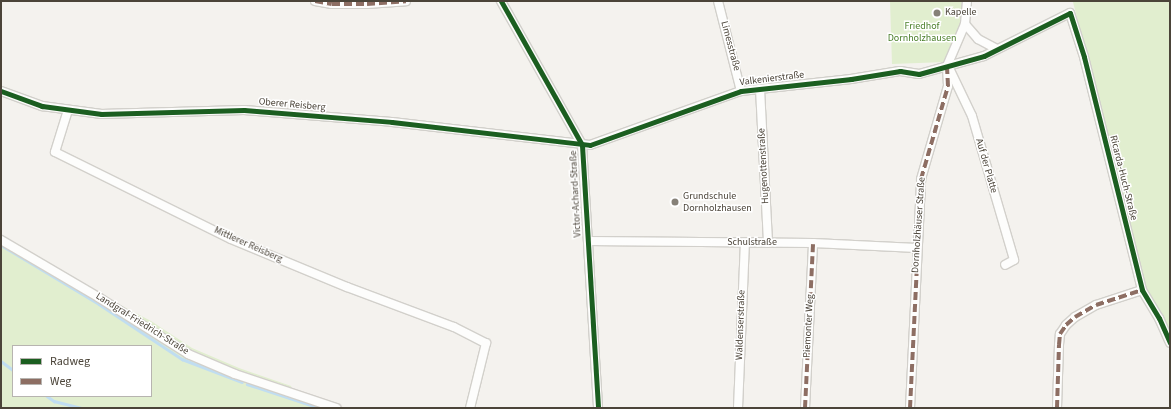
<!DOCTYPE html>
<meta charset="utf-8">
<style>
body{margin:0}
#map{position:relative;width:1171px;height:409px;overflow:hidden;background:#f4f2ee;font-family:"Source Sans 3",sans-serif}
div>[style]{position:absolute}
.green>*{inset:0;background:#e1eecf}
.stream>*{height:2.5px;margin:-1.25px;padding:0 1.25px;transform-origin:1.25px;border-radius:1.25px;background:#c0ddf1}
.roads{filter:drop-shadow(1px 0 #d2d0cb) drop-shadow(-1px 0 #d2d0cb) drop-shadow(0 1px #d2d0cb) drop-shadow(0 -1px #d2d0cb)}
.street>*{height:8px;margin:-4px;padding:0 4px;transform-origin:4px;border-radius:4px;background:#fdfdfc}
.quiet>*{height:4px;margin-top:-2px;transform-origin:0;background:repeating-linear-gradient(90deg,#8d6e63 0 8px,transparent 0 12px)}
.cycleway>*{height:5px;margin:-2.5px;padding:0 2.5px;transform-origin:2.5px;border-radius:2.5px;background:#1b5e20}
.dots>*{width:11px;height:11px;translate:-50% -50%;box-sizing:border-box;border:2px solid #fff;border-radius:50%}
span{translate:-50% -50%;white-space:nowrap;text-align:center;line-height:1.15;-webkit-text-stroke:3px #fff;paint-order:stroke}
.poi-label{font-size:10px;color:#4b4439}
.left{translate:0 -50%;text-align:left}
.park-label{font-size:10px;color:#4a7f2a}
.street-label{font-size:10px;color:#4b4439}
.frame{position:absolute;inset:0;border:2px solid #4b4439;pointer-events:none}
.legend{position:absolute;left:12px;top:345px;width:140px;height:52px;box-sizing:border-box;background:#fff;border:1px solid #b7b4b0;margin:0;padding:5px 7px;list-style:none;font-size:12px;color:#4b4439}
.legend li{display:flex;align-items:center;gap:8px;height:20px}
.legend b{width:20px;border:1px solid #b7b4b0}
</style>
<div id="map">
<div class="green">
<div style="clip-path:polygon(890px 1px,962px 1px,960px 26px,945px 62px,892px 64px)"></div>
<div style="clip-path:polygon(1076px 1px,1170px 1px,1170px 330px,1146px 289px,1073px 2px)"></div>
<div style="clip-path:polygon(evenodd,1px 243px,151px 321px,192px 348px,239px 368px,291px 386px,295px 401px,316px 408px,1px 408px,1px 243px,13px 346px,151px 346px,151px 396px,13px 396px,13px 346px)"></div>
</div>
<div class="stream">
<div style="left:1px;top:245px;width:114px;rotate:31deg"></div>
<div style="left:99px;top:304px;width:100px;rotate:33.5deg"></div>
<div style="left:182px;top:359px;width:64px;rotate:21deg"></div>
<div style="left:1px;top:361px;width:15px;rotate:37deg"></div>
<div style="left:247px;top:384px;width:77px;rotate:18.2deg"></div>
<div style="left:47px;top:396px;width:9px;rotate:36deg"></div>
<div style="left:54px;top:401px;width:29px;rotate:14deg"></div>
</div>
<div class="roads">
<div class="street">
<div style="left:315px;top:1px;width:17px;rotate:10deg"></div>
<div style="left:332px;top:4px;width:35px"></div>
<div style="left:367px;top:4px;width:39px;rotate:-4deg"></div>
<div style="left:501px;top:1px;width:165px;rotate:60.6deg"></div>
<div style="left:582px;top:145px;width:263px;rotate:86.5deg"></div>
<div style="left:718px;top:1px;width:93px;rotate:75.7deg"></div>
<div style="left:965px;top:24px;width:20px;rotate:49deg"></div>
<div style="left:978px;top:39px;width:21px;rotate:28deg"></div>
<div style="left:949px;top:68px;width:53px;rotate:64.4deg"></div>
<div style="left:972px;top:116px;width:150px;rotate:73.7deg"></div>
<div style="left:1014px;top:260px;width:10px;rotate:151deg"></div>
<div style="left:760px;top:89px;width:154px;rotate:87deg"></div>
<div style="left:1px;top:91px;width:44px;rotate:20.1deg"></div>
<div style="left:42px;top:106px;width:60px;rotate:7.7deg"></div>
<div style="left:101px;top:114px;width:143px;rotate:-1.6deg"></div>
<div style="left:244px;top:110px;width:148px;rotate:4.6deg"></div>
<div style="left:392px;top:122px;width:199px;rotate:6.6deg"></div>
<div style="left:590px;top:145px;width:160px;rotate:-19.7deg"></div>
<div style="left:741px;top:91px;width:111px;rotate:-6.2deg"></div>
<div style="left:851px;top:79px;width:50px;rotate:-9.3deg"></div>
<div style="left:900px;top:71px;width:19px;rotate:9deg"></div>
<div style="left:919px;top:74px;width:67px;rotate:-15.5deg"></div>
<div style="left:984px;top:56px;width:96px;rotate:-26.6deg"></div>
<div style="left:1070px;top:13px;width:46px;rotate:72.3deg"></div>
<div style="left:1084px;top:57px;width:240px;rotate:76deg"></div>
<div style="left:1142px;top:290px;width:33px;rotate:59deg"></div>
<div style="left:1159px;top:318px;width:27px;rotate:66deg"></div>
<div style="left:68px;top:110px;width:44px;rotate:107.2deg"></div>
<div style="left:55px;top:152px;width:196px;rotate:26.3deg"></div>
<div style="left:231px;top:239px;width:126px;rotate:22.5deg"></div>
<div style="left:347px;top:287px;width:114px;rotate:20.5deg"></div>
<div style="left:454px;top:327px;width:36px;rotate:27deg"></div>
<div style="left:486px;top:343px;width:67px;rotate:103.8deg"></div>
<div style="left:1px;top:240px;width:113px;rotate:30.4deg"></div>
<div style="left:98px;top:297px;width:107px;rotate:32.3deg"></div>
<div style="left:188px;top:354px;width:51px;rotate:23.1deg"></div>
<div style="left:235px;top:374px;width:107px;rotate:18.6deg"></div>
<div style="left:588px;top:241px;width:225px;rotate:0.5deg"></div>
<div style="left:813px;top:243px;width:104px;rotate:2.8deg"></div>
<div style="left:738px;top:408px;width:165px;rotate:-87.6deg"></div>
<div style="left:805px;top:408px;width:165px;rotate:-87.2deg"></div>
<div style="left:910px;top:408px;width:229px;rotate:-87.2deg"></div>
<div style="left:921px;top:179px;width:97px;rotate:-73.8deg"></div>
<div style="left:948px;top:86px;width:20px;rotate:-93deg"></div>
<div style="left:947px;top:66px;width:46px;rotate:-66.8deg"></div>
<div style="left:965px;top:24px;width:23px;rotate:-85deg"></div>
<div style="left:1057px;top:408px;width:63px;rotate:-88.2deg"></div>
<div style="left:1059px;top:345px;width:11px;rotate:-85deg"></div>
<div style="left:1060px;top:334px;width:11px;rotate:-56deg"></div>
<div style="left:1066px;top:325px;width:12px;rotate:-42deg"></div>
<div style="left:1075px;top:317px;width:24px;rotate:-30deg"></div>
<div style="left:1096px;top:305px;width:48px;rotate:-18.1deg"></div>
</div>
</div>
<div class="quiet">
<div style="left:315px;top:1px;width:17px;rotate:10deg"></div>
<div style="left:332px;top:4px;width:35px"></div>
<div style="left:367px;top:4px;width:39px;rotate:-4deg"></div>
<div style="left:805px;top:408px;width:165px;rotate:-87.2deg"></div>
<div style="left:910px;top:408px;width:229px;rotate:-87.2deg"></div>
<div style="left:921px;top:179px;width:97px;rotate:-73.8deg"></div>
<div style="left:948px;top:86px;width:20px;rotate:-93deg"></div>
<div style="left:1057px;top:408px;width:63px;rotate:-88.2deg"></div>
<div style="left:1059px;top:345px;width:11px;rotate:-85deg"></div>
<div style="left:1060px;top:334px;width:11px;rotate:-56deg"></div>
<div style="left:1066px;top:325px;width:12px;rotate:-42deg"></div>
<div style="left:1075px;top:317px;width:24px;rotate:-30deg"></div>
<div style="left:1096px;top:305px;width:48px;rotate:-18.1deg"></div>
</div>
<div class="cycleway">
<div style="left:501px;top:1px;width:165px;rotate:60.6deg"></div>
<div style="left:582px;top:145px;width:263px;rotate:86.5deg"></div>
<div style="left:1px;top:91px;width:44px;rotate:20.1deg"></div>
<div style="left:42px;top:106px;width:60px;rotate:7.7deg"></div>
<div style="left:101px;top:114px;width:143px;rotate:-1.6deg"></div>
<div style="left:244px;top:110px;width:148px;rotate:4.6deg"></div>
<div style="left:392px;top:122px;width:199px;rotate:6.6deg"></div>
<div style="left:590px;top:145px;width:160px;rotate:-19.7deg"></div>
<div style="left:741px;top:91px;width:111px;rotate:-6.2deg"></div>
<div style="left:851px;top:79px;width:50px;rotate:-9.3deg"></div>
<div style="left:900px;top:71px;width:19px;rotate:9deg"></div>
<div style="left:919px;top:74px;width:67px;rotate:-15.5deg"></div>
<div style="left:984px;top:56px;width:96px;rotate:-26.6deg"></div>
<div style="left:1070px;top:13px;width:46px;rotate:72.3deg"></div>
<div style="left:1084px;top:57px;width:240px;rotate:76deg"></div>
<div style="left:1142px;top:290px;width:33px;rotate:59deg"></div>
<div style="left:1159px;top:318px;width:27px;rotate:66deg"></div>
</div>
<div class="dots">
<div style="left:937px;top:13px;background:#868178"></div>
<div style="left:675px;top:202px;background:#868178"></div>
</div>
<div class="poi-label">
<span class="left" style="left:945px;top:13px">Kapelle</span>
<span class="left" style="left:683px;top:202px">Grundschule<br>Dornholzhausen</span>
</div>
<div class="park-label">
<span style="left:922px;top:32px">Friedhof<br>Dornholzhausen</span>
</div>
<div class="street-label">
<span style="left:730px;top:46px;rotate:75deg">Limesstraße</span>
<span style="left:772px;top:79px;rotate:-7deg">Valkenierstraße</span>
<span style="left:292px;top:105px;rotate:5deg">Oberer Reisberg</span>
<span style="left:764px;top:166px;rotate:-93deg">Hugenottenstraße</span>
<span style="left:986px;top:166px;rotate:74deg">Auf der Platte</span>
<span style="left:1123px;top:178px;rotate:76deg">Ricarda-Huch-Straße</span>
<span style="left:576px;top:194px;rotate:-93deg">Victor-Achard-Straße</span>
<span style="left:919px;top:225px;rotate:-86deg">Dornholzhäuser Straße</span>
<span style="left:752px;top:243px">Schulstraße</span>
<span style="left:248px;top:245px;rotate:24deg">Mittlerer Reisberg</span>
<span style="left:142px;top:324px;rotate:32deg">Landgraf-Friedrich-Straße</span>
<span style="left:741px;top:325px;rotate:-88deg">Waldenserstraße</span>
<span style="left:809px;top:326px;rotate:-87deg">Piemonter Weg</span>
</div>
<div class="frame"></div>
<ul class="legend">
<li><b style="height:5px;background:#1b5e20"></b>Radweg</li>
<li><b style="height:5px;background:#8d6e63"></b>Weg</li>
</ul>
</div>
